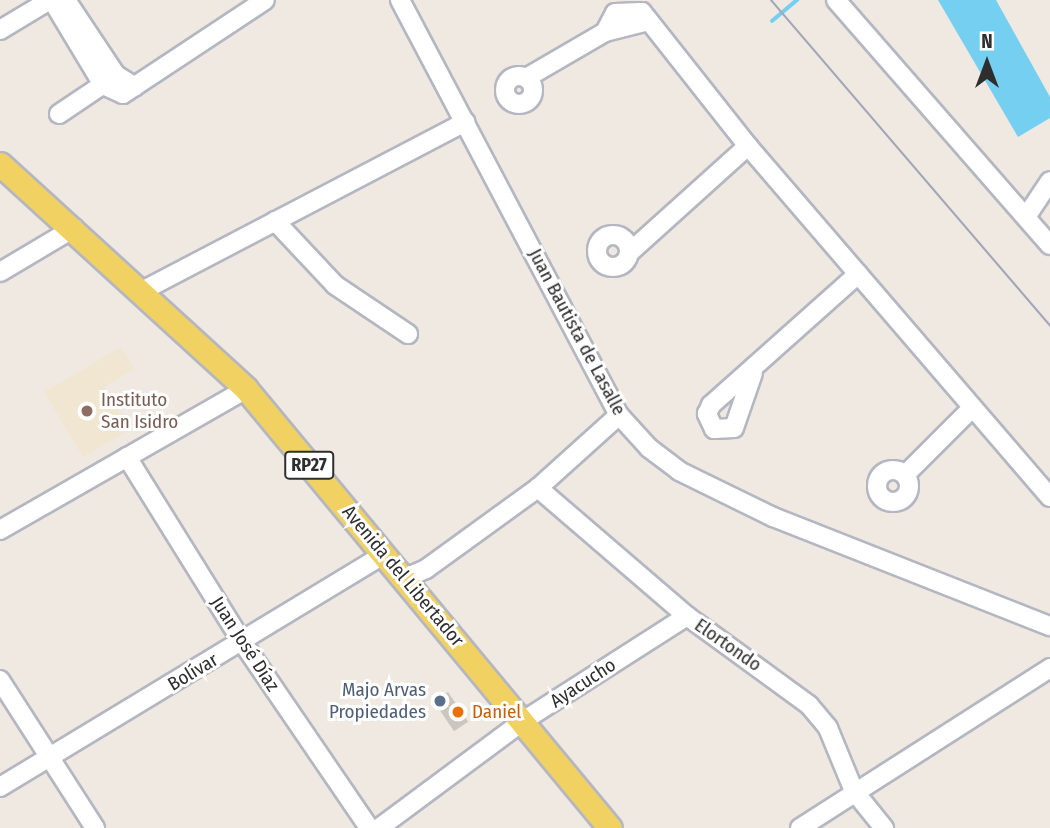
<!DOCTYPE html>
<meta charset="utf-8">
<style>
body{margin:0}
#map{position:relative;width:1050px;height:828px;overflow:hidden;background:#efe9e1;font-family:"Fira Sans Condensed",sans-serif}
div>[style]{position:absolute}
.education>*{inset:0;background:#f0e6d1}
.water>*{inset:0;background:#75cff0}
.stream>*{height:3.5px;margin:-1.75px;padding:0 1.75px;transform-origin:1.75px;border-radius:1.75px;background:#75cff0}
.building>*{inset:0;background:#cbc7bf;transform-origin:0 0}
.roads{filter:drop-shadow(2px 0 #b4b7c1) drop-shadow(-2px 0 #b4b7c1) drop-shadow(0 2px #b4b7c1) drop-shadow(0 -2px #b4b7c1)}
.minor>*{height:18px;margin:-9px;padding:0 9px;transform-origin:9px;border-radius:9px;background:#fff}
.minor>.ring{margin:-9px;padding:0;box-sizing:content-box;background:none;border:18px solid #fff;border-radius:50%}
.major>*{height:23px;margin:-11.5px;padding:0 11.5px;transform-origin:11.5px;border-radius:11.5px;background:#f2d163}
.tram>*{height:2px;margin:-1px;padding:0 1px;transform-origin:1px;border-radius:1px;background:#a3a6b8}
.dots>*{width:19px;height:19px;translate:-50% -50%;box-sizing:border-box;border:4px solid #fff;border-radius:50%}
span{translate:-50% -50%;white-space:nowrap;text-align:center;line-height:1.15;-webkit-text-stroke:6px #fff;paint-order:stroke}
.shield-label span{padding:2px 5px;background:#fff;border:2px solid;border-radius:5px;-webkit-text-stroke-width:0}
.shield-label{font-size:18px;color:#2e2e2e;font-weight:700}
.street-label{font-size:19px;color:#2e2e2e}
.education-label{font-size:19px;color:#785e54}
.left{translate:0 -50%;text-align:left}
.service-label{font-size:19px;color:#4e5e75}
.right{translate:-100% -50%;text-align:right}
.food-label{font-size:19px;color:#c56008}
.north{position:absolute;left:952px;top:28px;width:70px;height:70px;-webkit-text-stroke:5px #fff;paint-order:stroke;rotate:0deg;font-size:19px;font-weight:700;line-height:28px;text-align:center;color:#2e2e2e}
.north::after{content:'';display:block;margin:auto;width:24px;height:32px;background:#2e2e2e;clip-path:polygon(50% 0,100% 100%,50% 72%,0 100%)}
</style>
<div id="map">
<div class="education">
<div style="clip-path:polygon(121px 347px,134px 369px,104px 387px,130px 430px,83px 457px,44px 392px)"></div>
</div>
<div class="water">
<div style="clip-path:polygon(938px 0,996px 0,1050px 97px,1050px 118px,1018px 137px)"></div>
</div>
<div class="stream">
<div style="left:772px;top:21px;width:33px;rotate:-40deg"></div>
</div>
<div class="building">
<div style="left:448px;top:692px;width:36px;height:17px;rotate:56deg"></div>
</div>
<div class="roads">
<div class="minor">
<div style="left:52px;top:0;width:99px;rotate:59deg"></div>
<div style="left:103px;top:85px;width:22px;rotate:24deg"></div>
<div style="left:123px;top:94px;width:170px;rotate:-33.5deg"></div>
<div style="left:66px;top:0;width:90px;rotate:56.3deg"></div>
<div style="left:116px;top:75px;width:22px;rotate:32deg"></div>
<div style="left:400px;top:0;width:469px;rotate:62.2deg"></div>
<div style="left:619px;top:415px;width:45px;rotate:47.7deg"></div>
<div style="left:649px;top:448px;width:38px;rotate:37deg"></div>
<div style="left:679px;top:471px;width:105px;rotate:26.1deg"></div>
<div style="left:773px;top:517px;width:298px;rotate:21.5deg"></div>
<div style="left:836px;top:0;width:325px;rotate:48.9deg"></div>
<div style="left:0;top:30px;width:58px;rotate:-31deg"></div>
<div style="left:605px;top:32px;width:21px;rotate:-62deg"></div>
<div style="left:615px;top:13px;width:27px;rotate:-2deg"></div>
<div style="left:642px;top:12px;width:171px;rotate:51.7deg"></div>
<div style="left:748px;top:146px;width:463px;rotate:49.3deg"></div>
<div class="ring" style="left:505px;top:76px;width:10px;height:10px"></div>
<div style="left:526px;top:78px;width:91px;rotate:-30.2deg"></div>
<div style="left:605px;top:32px;width:45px;rotate:-14deg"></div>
<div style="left:59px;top:114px;width:63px;rotate:-33.9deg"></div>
<div style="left:1026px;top:217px;width:43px;rotate:-56.3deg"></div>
<div style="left:275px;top:221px;width:88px;rotate:46.8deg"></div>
<div style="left:335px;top:285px;width:88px;rotate:33.9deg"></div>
<div class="ring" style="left:597px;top:235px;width:14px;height:14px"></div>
<div style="left:629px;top:253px;width:160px;rotate:-42deg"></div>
<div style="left:0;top:272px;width:86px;rotate:-30.7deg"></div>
<div style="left:142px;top:291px;width:365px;rotate:-27.6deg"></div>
<div style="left:753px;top:373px;width:58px;rotate:109.1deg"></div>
<div style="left:734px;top:428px;width:20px;rotate:177deg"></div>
<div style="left:714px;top:429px;width:17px;rotate:-115deg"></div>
<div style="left:707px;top:414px;width:10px;rotate:-66deg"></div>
<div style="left:711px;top:405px;width:197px;rotate:-41.7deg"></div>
<div style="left:127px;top:457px;width:219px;rotate:58.1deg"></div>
<div style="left:243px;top:643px;width:224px;rotate:55.7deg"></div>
<div class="ring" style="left:877px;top:470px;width:14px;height:14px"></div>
<div style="left:905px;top:475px;width:95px;rotate:-45deg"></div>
<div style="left:538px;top:488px;width:196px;rotate:40.7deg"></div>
<div style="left:687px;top:616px;width:151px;rotate:36.1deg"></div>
<div style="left:809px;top:705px;width:30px;rotate:50deg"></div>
<div style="left:828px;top:728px;width:68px;rotate:67.6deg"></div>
<div style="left:854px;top:791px;width:48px;rotate:51deg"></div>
<div style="left:0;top:530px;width:284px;rotate:-29.8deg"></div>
<div style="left:405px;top:578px;width:23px;rotate:-23deg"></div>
<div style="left:426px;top:569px;width:138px;rotate:-35.9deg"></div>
<div style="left:538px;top:488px;width:109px;rotate:-42deg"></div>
<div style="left:0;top:680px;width:176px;rotate:57.3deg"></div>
<div style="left:0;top:787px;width:450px;rotate:-31.2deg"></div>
<div style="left:379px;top:828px;width:179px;rotate:-36.6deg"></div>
<div style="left:523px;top:721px;width:195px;rotate:-32.6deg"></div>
<div style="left:800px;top:828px;width:297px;rotate:-32.6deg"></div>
</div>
<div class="major">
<div style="left:0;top:164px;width:333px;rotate:42.4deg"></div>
<div style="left:246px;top:389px;width:570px;rotate:50.34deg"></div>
</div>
</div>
<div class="tram">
<div style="left:771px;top:0;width:429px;rotate:49.4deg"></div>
</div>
<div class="dots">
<div style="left:87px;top:411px;background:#8d6e63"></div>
<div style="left:440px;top:701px;background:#5c6f8a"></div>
<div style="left:458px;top:712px;background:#e8710a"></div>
</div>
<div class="shield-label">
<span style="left:309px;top:465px">RP27</span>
</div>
<div class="street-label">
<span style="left:577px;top:332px;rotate:62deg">Juan Bautista de Lasalle</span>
<span style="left:403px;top:576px;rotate:50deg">Avenida del Libertador</span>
<span style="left:245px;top:644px;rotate:57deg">Juan José Díaz</span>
<span style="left:728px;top:645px;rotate:35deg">Elortondo</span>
<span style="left:193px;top:672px;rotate:-31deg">Bolívar</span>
<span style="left:583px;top:683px;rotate:-33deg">Ayacucho</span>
</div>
<div class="education-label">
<span class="left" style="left:101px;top:411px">Instituto<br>San Isidro</span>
</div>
<div class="service-label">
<span class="right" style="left:426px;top:701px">Majo Arvas<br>Propiedades</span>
</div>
<div class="food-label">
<span class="left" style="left:472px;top:712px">Daniel</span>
</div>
<div class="north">N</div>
</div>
